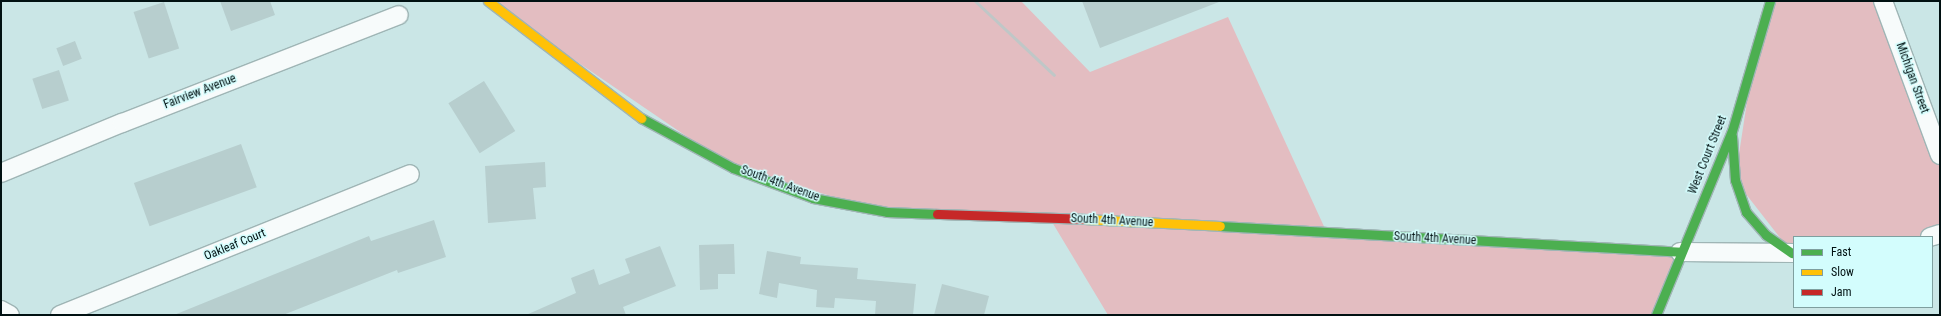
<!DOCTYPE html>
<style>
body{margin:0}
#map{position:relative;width:1941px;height:316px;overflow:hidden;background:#cae6e6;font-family:"Roboto Condensed",sans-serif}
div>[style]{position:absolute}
.green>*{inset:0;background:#e3bdc1}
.building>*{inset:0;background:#b7cece;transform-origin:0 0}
.roads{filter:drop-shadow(1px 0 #9fb5b5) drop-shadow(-1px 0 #9fb5b5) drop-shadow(0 1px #9fb5b5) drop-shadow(0 -1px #9fb5b5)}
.street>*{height:18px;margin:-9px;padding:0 9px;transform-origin:9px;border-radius:9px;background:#f7fbfb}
.fast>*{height:9px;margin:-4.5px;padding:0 4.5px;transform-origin:4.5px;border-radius:4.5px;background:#4caf50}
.slow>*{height:9px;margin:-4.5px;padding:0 4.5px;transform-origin:4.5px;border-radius:4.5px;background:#ffc107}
.jam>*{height:9px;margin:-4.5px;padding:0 4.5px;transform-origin:4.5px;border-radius:4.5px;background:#c62828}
.rail>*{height:3px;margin:-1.5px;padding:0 1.5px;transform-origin:1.5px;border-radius:1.5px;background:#bfc7c7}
span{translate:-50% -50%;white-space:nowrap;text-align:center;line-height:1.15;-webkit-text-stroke:3px #d3fdfd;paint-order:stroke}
.street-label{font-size:12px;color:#011112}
.frame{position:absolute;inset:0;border:2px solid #011112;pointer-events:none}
.legend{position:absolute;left:1793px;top:236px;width:140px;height:72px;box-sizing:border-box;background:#d3fdfd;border:1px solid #7f9f9f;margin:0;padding:5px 7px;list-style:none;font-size:12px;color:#011112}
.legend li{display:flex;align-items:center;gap:8px;height:20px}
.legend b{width:20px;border:1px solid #7f9f9f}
</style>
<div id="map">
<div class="green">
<div style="clip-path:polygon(488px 1px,1021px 1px,1090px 72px,1228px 17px,1327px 233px,1680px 252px,1656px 315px,1108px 315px,1049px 217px,887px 212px,733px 168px)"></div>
<div style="clip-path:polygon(1770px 1px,1883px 1px,1940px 155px,1940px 234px,1930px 237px,1794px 237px,1792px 253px,1735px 180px,1753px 63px)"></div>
</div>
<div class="building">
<div style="clip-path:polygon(220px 1px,270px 1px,275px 15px,231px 31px)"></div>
<div style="clip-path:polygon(1082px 1px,1218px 1px,1219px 2px,1100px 48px)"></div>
<div style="left:164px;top:2px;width:49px;height:32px;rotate:72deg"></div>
<div style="left:75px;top:41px;width:19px;height:20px;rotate:69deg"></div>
<div style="left:59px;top:70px;width:32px;height:28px;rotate:72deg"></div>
<div style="left:484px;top:81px;width:59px;height:42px;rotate:58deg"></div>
<div style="left:241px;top:144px;width:46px;height:114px;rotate:70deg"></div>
<div style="clip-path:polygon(545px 162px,546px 187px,533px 188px,536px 219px,488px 223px,485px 166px)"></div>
<div style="clip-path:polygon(434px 220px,446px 257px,398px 273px,397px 270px,283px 315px,174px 315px,369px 236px,371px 241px)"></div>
<div style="clip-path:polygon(734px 244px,735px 274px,718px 274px,718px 289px,700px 290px,699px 245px)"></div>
<div style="clip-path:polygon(660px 246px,676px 286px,623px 307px,626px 315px,526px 315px,576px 293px,571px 278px,594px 269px,599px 285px,630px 273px,625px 259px)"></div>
<div style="clip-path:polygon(767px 251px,801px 257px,800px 264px,858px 268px,857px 279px,916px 284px,913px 315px,875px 315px,876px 301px,835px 298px,834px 308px,816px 307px,817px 290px,779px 283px,777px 298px,759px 294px)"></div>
<div style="clip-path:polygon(942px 284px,989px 296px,984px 315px,934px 315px)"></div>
</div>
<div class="roads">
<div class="street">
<div style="left:1883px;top:1px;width:164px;rotate:69.7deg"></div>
<div style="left:1px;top:173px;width:131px;rotate:-22.5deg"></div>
<div style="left:122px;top:123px;width:297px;rotate:-21.3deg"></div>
<div style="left:1930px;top:237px;width:10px;rotate:-17deg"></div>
<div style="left:1680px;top:252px;width:114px;rotate:0.5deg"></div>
<div style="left:1px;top:310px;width:10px;rotate:29deg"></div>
<div style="left:60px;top:315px;width:377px;rotate:-21.9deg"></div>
</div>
<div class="fast">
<div style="left:641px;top:118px;width:105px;rotate:28.5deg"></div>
<div style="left:733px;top:168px;width:85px;rotate:20.6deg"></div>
<div style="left:813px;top:198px;width:75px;rotate:10.7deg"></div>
<div style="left:887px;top:212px;width:50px;rotate:2.3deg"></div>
<div style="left:1732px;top:136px;width:44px;rotate:86.1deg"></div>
<div style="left:1735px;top:180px;width:34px;rotate:71deg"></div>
<div style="left:1746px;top:212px;width:30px;rotate:49deg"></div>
<div style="left:1766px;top:235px;width:32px;rotate:35deg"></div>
<div style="left:1220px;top:226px;width:461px;rotate:3.2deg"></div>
<div style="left:1656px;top:315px;width:199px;rotate:-67.6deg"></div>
<div style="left:1732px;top:131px;width:135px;rotate:-73.7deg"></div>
</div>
<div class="slow">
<div style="left:488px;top:1px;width:193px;rotate:37.4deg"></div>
<div style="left:1084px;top:219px;width:136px;rotate:2.9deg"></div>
</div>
<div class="jam">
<div style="left:937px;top:214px;width:147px;rotate:1.9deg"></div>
</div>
</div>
<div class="rail">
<div style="left:975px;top:1px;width:108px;rotate:43.1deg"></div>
</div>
<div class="street-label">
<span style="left:1912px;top:78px;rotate:70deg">Michigan Street</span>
<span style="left:200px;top:92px;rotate:-21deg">Fairview Avenue</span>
<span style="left:1708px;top:155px;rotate:-68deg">West Court Street</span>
<span style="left:780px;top:184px;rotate:20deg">South 4th Avenue</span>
<span style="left:1112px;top:221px;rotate:3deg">South 4th Avenue</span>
<span style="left:1435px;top:239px;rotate:3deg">South 4th Avenue</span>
<span style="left:235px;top:245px;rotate:-22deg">Oakleaf Court</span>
</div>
<div class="frame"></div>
<ul class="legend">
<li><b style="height:5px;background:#4caf50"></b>Fast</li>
<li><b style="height:5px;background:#ffc107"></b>Slow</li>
<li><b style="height:5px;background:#c62828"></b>Jam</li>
</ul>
</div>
